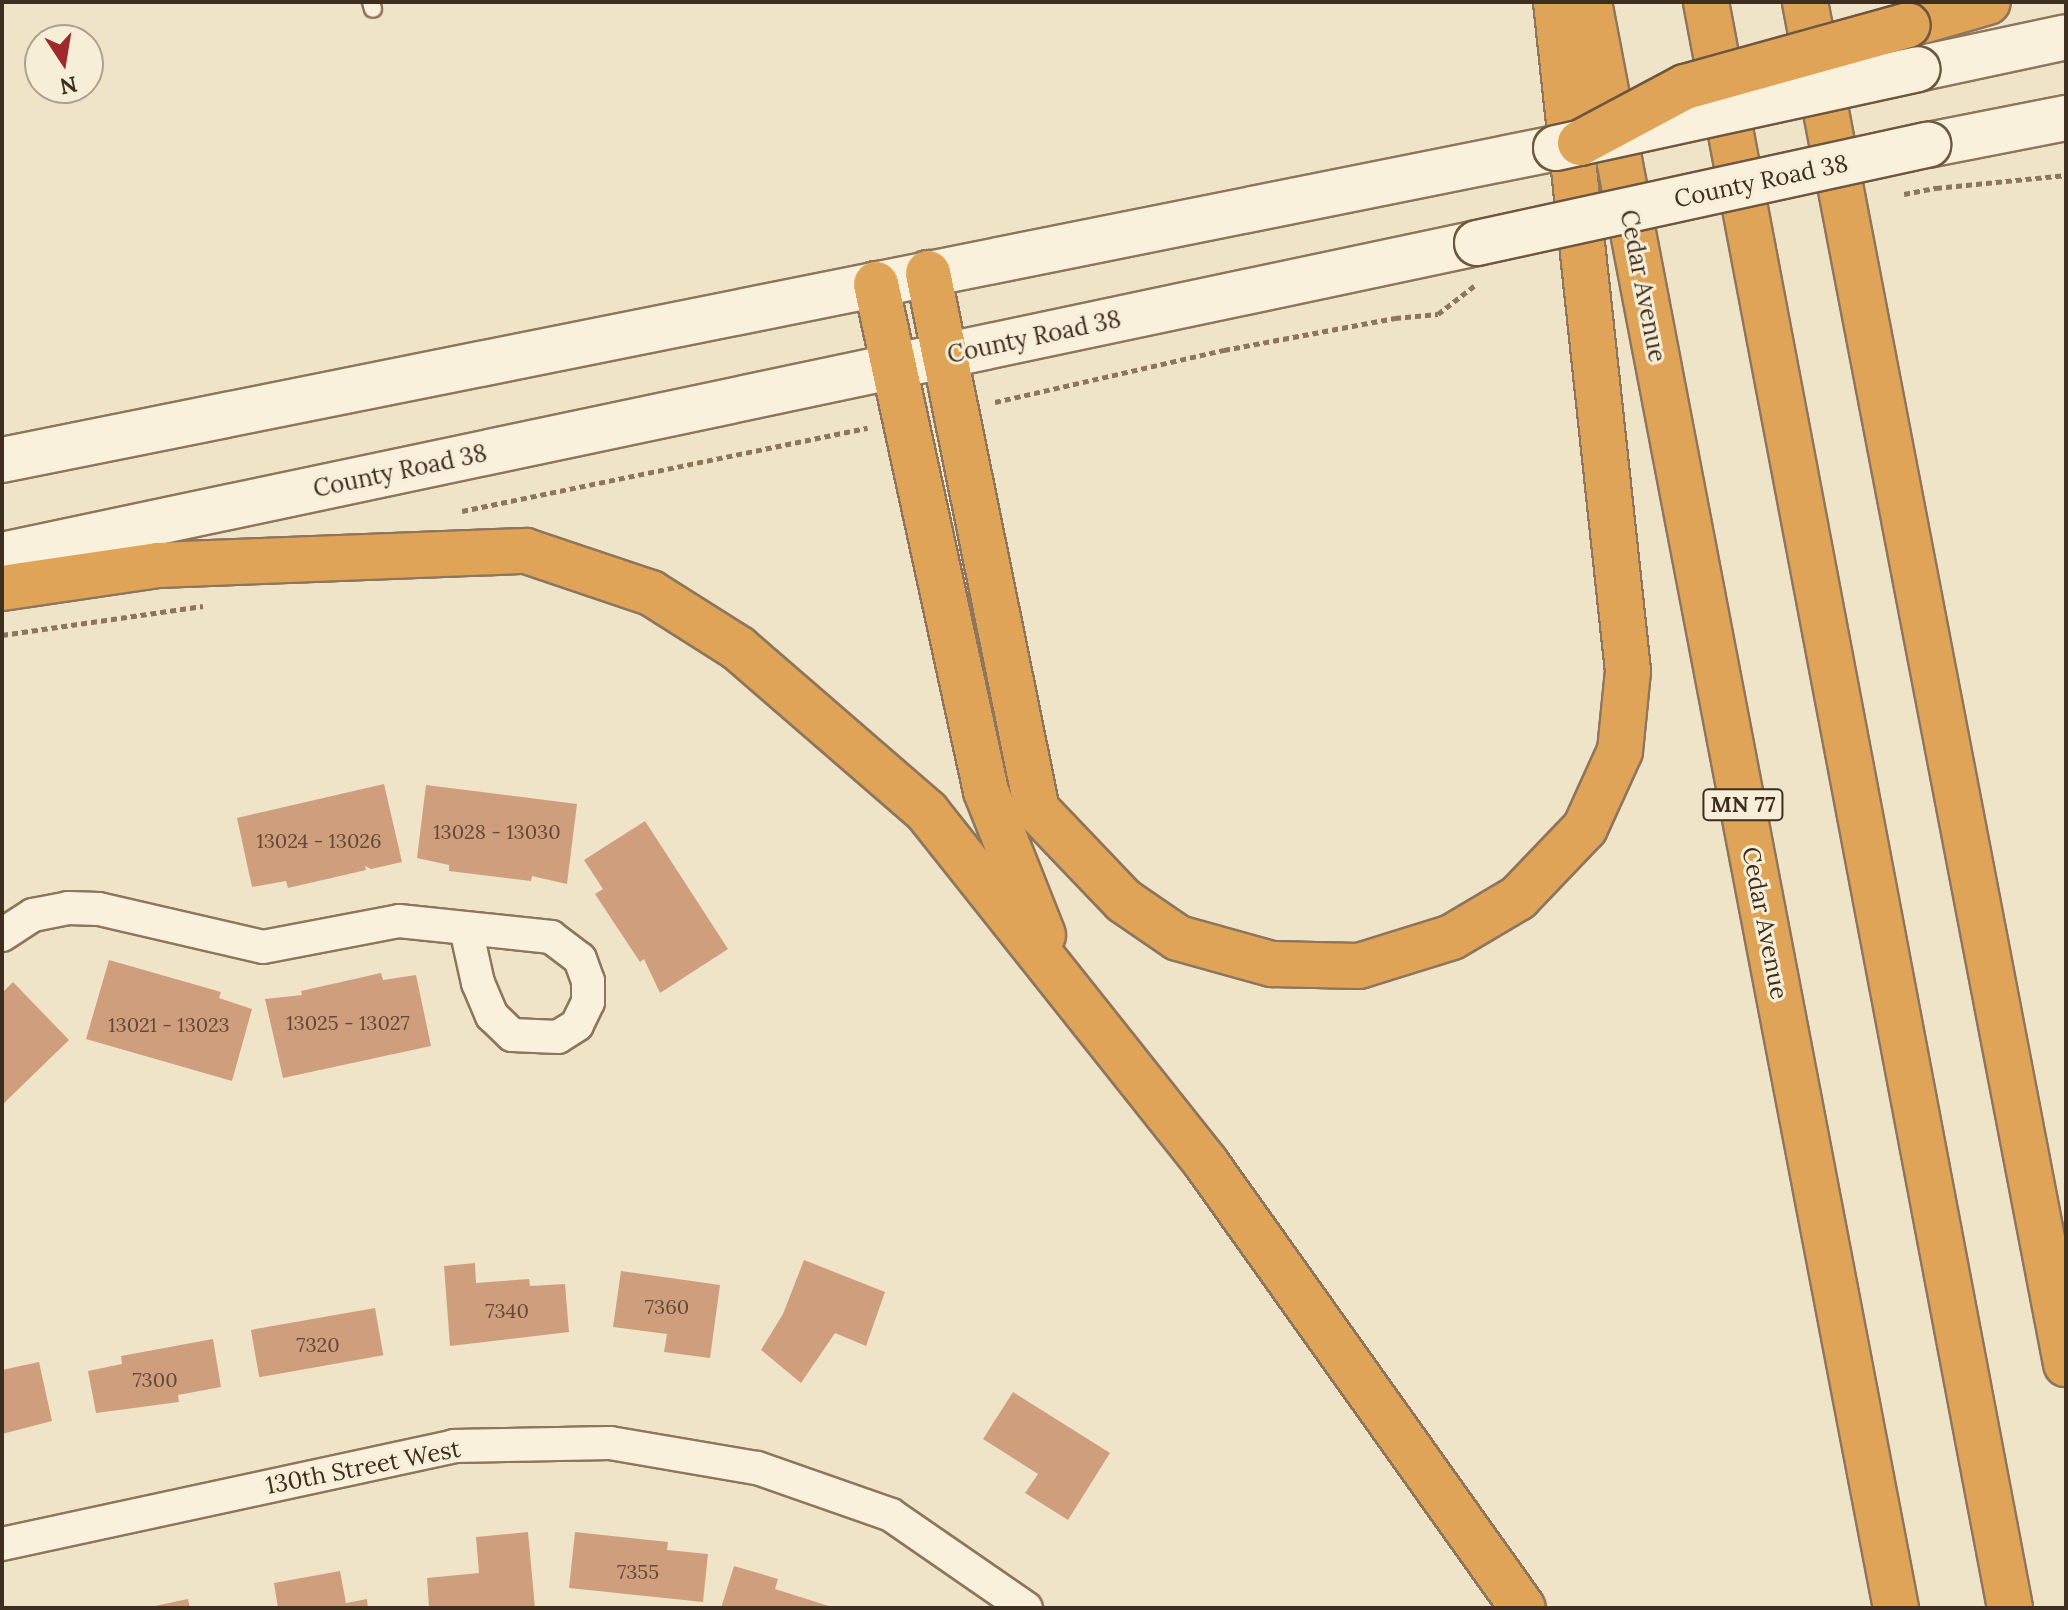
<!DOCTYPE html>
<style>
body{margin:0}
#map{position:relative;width:2068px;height:1610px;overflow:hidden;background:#f0e4c8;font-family:Lora,serif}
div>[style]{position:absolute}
.building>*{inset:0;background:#cf9f7d;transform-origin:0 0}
.path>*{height:5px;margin-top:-2.5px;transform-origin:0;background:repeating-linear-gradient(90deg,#8d765c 0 6px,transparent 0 10px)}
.roads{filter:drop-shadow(2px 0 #8d765c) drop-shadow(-2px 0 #8d765c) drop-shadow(0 2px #8d765c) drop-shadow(0 -2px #8d765c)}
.service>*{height:16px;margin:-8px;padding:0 8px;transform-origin:8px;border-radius:8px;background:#faf1dc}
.minor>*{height:32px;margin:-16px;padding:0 16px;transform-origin:16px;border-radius:16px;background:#faf1dc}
.secondary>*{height:44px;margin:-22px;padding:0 22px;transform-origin:22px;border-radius:22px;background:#faf1dc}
.motorway>*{height:44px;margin:-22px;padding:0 22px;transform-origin:22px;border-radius:22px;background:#e0a458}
.path-bridge>*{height:5px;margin-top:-2.5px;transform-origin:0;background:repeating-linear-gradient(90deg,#8d765c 0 6px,transparent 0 10px)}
.bridges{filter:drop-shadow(2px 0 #6f573f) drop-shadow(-2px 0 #6f573f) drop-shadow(0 2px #6f573f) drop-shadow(0 -2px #6f573f)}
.secondary-bridge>*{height:44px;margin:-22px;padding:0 22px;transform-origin:22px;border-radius:22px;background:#faf1dc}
.motorway-bridge>*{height:44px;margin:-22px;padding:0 22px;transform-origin:22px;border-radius:22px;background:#e0a458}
span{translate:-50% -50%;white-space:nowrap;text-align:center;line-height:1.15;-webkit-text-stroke:6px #f7eed8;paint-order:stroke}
.number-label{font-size:20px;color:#624a37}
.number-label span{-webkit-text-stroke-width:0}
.shield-label span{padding:2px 6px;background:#f7eed8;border:2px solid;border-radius:6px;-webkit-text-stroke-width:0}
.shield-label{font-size:22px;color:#3d2e20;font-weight:700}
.street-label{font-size:24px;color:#3d2e20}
.frame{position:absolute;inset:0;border:4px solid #3d2e20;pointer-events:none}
.north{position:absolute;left:24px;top:24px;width:80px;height:80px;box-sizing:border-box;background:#f7eed8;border:2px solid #ada18e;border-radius:50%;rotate:168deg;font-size:22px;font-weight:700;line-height:32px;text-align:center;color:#3d2e20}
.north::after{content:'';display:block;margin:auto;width:28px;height:36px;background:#9e2a2b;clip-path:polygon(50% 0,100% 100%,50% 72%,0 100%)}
</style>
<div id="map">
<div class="building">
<div style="clip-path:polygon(384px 784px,402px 862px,371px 869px,365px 866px,366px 870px,288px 888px,286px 881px,252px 887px,237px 818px)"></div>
<div style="clip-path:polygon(426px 785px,577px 804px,567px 884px,532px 876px,531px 881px,449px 871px,449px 865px,417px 858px)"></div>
<div style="clip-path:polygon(645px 821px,728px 949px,660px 993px,644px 959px,640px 962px,595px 894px,603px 889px,584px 860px)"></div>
<div style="clip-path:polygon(109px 960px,221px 992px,219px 998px,252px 1009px,232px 1081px,86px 1039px)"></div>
<div style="clip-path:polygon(381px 973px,383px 980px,416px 975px,431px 1046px,283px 1078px,265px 999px,302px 995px,301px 991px)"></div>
<div style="clip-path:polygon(13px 982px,69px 1040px,2px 1105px,2px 993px)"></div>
<div style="clip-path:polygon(804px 1260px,885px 1292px,866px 1346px,835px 1333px,801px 1383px,761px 1350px,783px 1314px)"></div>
<div style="clip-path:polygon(475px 1263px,476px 1283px,529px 1279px,530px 1286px,565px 1284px,569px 1332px,450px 1346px,444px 1266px)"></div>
<div style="clip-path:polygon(621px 1271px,720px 1285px,710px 1358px,664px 1352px,667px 1334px,613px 1327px)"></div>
<div style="left:375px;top:1308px;width:48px;height:126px;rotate:80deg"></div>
<div style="clip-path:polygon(213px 1339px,221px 1387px,178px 1395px,179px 1402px,96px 1413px,88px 1371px,122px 1364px,121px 1356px)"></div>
<div style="clip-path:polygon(39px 1362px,52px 1421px,2px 1434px,2px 1370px)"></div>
<div style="clip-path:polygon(1013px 1392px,1110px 1453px,1068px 1520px,1025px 1493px,1038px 1474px,983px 1439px)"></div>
<div style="clip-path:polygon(528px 1532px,535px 1608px,429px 1608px,427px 1578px,479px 1573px,476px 1537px)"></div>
<div style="clip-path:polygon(575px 1532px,668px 1542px,667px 1550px,708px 1554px,703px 1602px,569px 1588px)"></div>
<div style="clip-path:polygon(734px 1566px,778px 1579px,775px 1589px,835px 1608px,721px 1608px)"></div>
<div style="clip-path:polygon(340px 1571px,346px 1603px,367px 1599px,368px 1608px,278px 1608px,274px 1583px)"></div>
<div style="clip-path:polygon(188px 1599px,190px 1608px,150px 1608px,150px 1607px)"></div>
</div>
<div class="path">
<div style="left:1936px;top:188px;width:131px;rotate:-5.7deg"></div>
<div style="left:995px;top:402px;width:235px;rotate:-12.8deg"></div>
<div style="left:1224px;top:350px;width:174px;rotate:-10.6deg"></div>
<div style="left:1395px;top:318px;width:43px;rotate:-5.3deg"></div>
<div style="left:1438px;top:314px;width:46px;rotate:-37.9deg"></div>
<div style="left:462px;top:511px;width:414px;rotate:-11.6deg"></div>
<div style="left:2px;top:635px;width:203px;rotate:-8.2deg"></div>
</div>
<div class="roads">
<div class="service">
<div style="left:371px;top:2px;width:7px;rotate:74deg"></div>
</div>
<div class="minor">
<div style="left:2px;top:935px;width:37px;rotate:-33deg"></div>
<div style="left:33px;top:915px;width:36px;rotate:-11deg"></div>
<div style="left:68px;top:908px;width:31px;rotate:2deg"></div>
<div style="left:99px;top:909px;width:168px;rotate:13deg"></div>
<div style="left:263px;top:947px;width:138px;rotate:-10.8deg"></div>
<div style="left:399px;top:921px;width:153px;rotate:6deg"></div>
<div style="left:551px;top:937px;width:36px;rotate:37deg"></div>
<div style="left:580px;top:959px;width:23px;rotate:70deg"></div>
<div style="left:588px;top:981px;width:21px;rotate:90deg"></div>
<div style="left:588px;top:1002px;width:25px;rotate:116deg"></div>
<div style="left:577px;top:1025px;width:22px;rotate:148deg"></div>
<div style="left:558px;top:1037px;width:46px;rotate:-177.5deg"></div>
<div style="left:512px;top:1035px;width:28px;rotate:-136deg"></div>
<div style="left:492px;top:1016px;width:36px;rotate:-113deg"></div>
<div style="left:478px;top:983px;width:55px;rotate:-102.5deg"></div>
<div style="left:2px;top:1544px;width:463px;rotate:-12.2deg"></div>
<div style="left:454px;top:1446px;width:156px;rotate:-1.1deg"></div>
<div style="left:610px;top:1443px;width:149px;rotate:9.7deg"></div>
<div style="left:757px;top:1468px;width:142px;rotate:19.3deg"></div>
<div style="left:891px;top:1515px;width:164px;rotate:34.6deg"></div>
</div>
<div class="secondary">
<div style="left:1917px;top:69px;width:152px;rotate:-12.1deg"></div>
<div style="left:1928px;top:145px;width:141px;rotate:-11.1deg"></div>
<div style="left:2px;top:460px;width:1585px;rotate:-11.35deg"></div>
<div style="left:2px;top:555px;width:1508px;rotate:-11.94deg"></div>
</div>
<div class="motorway">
<div style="left:1589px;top:2px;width:1635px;rotate:79.18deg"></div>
<div style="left:1706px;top:2px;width:1635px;rotate:79.28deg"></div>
<div style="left:1805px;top:2px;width:1387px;rotate:79.15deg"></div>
<div style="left:1908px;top:25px;width:83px;rotate:-16deg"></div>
<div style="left:928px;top:273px;width:548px;rotate:78.53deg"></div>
<div style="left:1037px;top:810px;width:126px;rotate:46.3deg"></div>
<div style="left:1124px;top:901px;width:65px;rotate:34.4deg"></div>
<div style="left:1178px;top:938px;width:98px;rotate:15.5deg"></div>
<div style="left:1272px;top:964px;width:87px;rotate:1.3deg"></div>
<div style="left:1359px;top:966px;width:97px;rotate:-17.3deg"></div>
<div style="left:1452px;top:937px;width:77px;rotate:-30.6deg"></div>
<div style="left:1518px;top:898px;width:97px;rotate:-46.3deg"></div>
<div style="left:1585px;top:828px;width:85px;rotate:-65.6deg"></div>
<div style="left:1620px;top:751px;width:80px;rotate:-84.3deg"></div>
<div style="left:1628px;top:671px;width:673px;rotate:-96.14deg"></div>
<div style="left:876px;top:284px;width:519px;rotate:77.76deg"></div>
<div style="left:986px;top:791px;width:155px;rotate:68.4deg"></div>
<div style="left:2px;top:588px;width:158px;rotate:-8.4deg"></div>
<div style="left:158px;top:565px;width:368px;rotate:-2.2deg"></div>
<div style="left:526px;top:551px;width:132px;rotate:18.6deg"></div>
<div style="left:651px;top:593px;width:103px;rotate:32.3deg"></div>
<div style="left:738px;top:648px;width:250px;rotate:40.9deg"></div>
<div style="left:927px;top:812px;width:448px;rotate:51.5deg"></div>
<div style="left:1206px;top:1163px;width:546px;rotate:54.54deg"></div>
</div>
</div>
<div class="path-bridge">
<div style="left:1904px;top:194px;width:33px;rotate:-11deg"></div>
</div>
<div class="bridges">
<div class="secondary-bridge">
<div style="left:1556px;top:148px;width:370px;rotate:-12.3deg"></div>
<div style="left:1477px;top:243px;width:462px;rotate:-12.3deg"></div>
</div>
<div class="motorway-bridge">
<div style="left:1580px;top:143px;width:119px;rotate:-28.1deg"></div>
<div style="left:1685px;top:87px;width:231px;rotate:-15.5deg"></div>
</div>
</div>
<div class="number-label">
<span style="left:497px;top:831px">13028 - 13030</span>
<span style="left:319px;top:840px">13024 - 13026</span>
<span style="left:348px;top:1022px">13025 - 13027</span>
<span style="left:169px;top:1024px">13021 - 13023</span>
<span style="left:667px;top:1306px">7360</span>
<span style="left:507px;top:1310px">7340</span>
<span style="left:318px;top:1344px">7320</span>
<span style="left:155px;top:1379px">7300</span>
<span style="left:638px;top:1571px">7355</span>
</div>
<div class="shield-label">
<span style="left:1743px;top:805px">MN 77</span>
</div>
<div class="street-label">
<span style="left:1761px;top:181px;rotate:-12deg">County Road 38</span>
<span style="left:1643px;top:286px;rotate:79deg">Cedar Avenue</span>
<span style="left:1034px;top:337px;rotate:-12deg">County Road 38</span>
<span style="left:400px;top:471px;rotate:-12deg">County Road 38</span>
<span style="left:1765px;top:923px;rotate:79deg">Cedar Avenue</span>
<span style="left:363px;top:1467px;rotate:-11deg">130th Street West</span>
</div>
<div class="frame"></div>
<div class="north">N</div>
</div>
